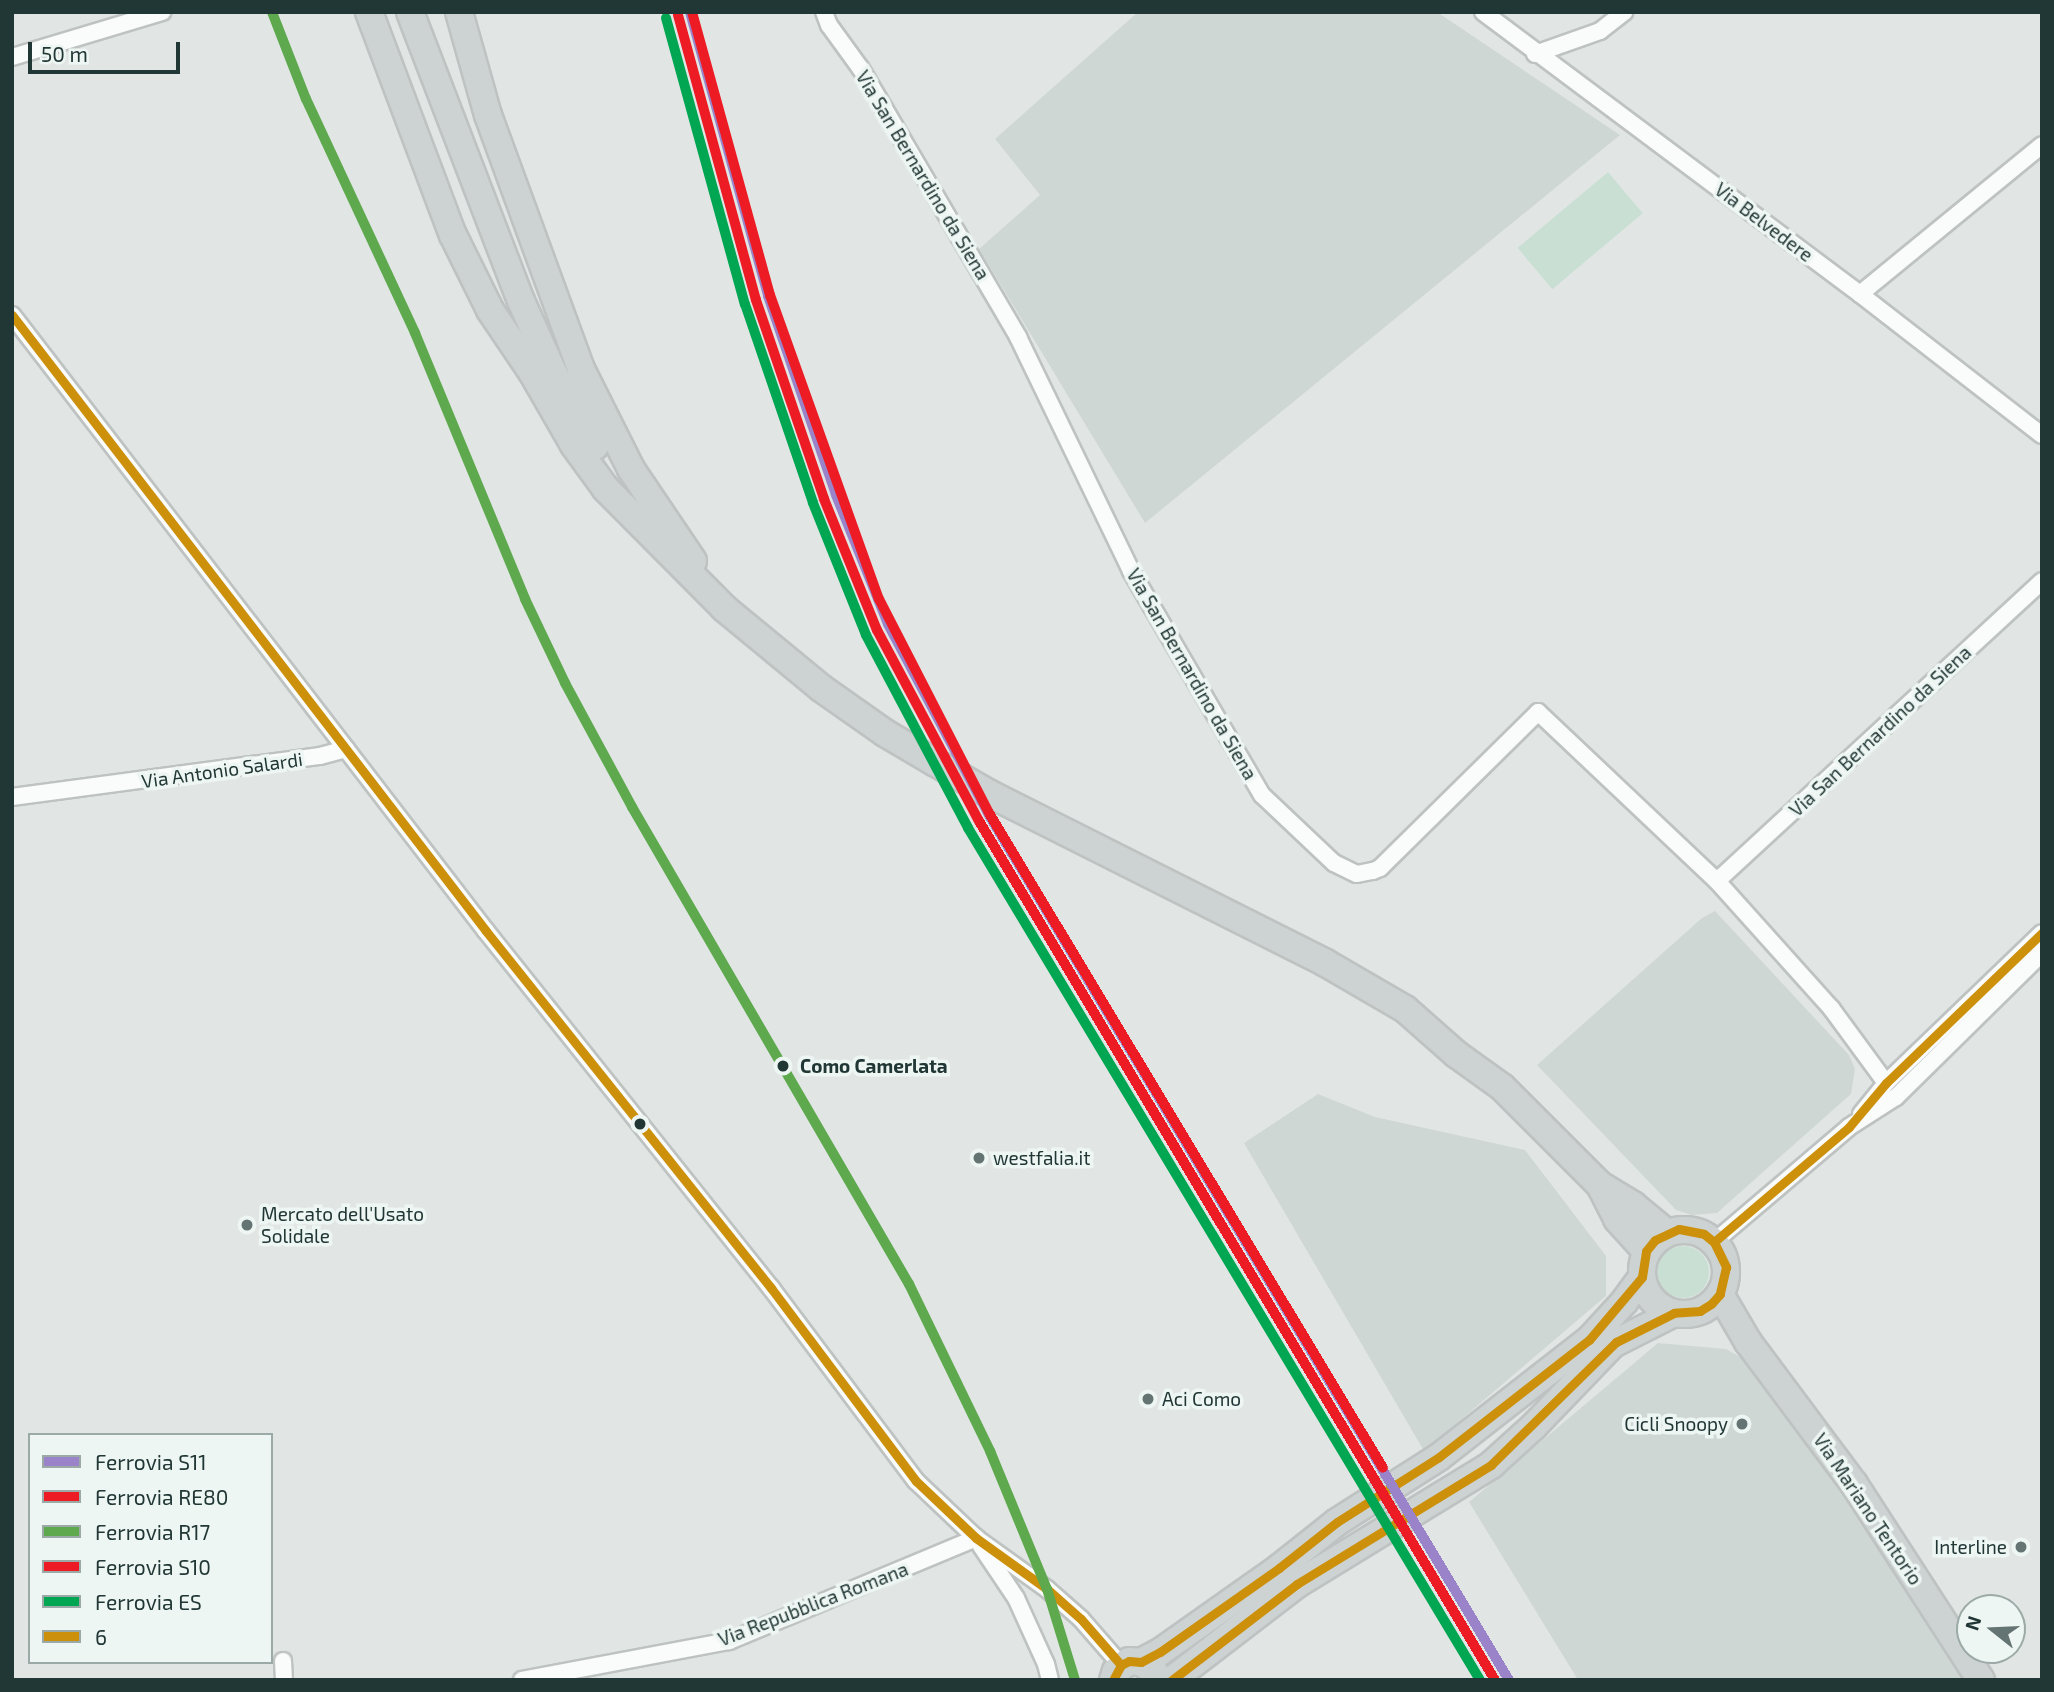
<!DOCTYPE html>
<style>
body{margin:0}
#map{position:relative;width:2054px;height:1692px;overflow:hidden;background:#e1e6e5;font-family:"Exo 2",sans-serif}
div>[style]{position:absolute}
.built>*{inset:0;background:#cfd7d5}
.green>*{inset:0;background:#cadfd4;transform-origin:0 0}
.round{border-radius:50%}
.roads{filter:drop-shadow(2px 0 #bec3c2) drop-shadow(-2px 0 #bec3c2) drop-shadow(0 2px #bec3c2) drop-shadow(0 -2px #bec3c2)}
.minor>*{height:16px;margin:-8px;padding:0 8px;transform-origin:8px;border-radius:8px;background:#fafbfb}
.primary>*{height:26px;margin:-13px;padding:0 13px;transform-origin:13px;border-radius:13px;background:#cdd3d2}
.primary>.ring{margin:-13px;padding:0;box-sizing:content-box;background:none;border:26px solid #cdd3d2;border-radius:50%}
.bus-1>*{height:9px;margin:-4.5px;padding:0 4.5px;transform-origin:4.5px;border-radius:4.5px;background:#cc900b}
.rail-1>*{height:10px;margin:-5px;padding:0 5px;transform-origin:5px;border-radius:5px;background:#9a83c9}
.rail-2>*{height:10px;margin:-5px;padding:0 5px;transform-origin:5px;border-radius:5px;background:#ed1c24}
.rail-3>*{height:10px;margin:-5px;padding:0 5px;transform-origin:5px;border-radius:5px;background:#5ea94d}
.rail-4>*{height:10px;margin:-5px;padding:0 5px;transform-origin:5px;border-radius:5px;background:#ed1c24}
.rail-5>*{height:10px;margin:-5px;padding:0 5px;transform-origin:5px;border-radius:5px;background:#00a651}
.dots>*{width:19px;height:19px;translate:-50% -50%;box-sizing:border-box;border:4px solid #eef6f3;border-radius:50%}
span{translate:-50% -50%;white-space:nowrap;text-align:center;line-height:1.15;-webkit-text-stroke:7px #eef6f3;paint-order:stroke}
.street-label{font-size:19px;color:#213735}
.stop-label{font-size:19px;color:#213735;font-weight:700}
.left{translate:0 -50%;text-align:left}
.poi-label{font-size:19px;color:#213735}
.right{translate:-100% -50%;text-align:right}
.frame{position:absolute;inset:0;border:14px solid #213735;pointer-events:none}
.legend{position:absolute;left:28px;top:1433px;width:245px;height:231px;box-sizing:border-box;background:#eef6f3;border:2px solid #9caaa7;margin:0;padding:9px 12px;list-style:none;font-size:21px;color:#213735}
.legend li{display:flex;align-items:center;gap:14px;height:35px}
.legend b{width:35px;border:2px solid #9caaa7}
.north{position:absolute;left:1956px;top:1594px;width:70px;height:70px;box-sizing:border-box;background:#eef6f3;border:2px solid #9caaa7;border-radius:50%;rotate:288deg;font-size:19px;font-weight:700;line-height:28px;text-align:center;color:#213735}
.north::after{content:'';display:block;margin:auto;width:24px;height:32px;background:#647473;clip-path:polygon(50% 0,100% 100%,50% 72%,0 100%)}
.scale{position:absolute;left:28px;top:42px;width:152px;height:32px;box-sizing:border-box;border:4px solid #213735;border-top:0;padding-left:9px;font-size:21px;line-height:24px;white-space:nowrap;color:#213735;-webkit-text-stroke:5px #eef6f3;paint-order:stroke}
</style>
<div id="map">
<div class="built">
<div style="clip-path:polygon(1138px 12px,1437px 12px,1620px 135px,1145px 523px,979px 249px,1040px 195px,995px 139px)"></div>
<div style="clip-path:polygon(1715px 911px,1849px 1055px,1855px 1069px,1851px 1094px,1717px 1213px,1692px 1215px,1676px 1210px,1537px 1065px,1702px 918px)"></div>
<div style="clip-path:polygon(1318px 1094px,1375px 1117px,1525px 1150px,1606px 1256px,1606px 1296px,1424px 1451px,1244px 1143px)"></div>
<div style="clip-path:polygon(1658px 1343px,1726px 1349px,1755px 1365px,1822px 1457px,1963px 1680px,1578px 1680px,1469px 1502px)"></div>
</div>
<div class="green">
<div style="left:1608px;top:172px;width:54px;height:118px;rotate:50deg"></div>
<div class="round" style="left:1657px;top:1246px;width:52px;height:52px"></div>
</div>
<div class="roads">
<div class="minor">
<div style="left:824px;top:12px;width:14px;rotate:69deg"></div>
<div style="left:829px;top:25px;width:54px;rotate:54deg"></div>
<div style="left:861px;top:69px;width:311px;rotate:59.6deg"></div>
<div style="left:1018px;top:337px;width:260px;rotate:64.2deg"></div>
<div style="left:1131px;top:571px;width:259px;rotate:59.7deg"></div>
<div style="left:1262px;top:795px;width:99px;rotate:43.4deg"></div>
<div style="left:1334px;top:863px;width:25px;rotate:26deg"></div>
<div style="left:1357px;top:874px;width:16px;rotate:-11deg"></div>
<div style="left:1373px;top:871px;width:8px;rotate:-23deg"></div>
<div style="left:1380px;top:868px;width:222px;rotate:-44.6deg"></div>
<div style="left:1538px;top:712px;width:246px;rotate:43.4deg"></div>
<div style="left:1717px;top:881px;width:171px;rotate:48.1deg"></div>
<div style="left:1831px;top:1008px;width:93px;rotate:53.7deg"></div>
<div style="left:1483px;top:12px;width:471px;rotate:36.8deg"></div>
<div style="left:1860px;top:294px;width:230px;rotate:37.8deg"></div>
<div style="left:1535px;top:54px;width:69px;rotate:-19.5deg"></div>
<div style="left:1600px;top:31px;width:31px;rotate:-38deg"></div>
<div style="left:12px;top:57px;width:157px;rotate:-16.7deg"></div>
<div style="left:1860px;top:294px;width:235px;rotate:-39.3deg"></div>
<div style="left:12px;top:315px;width:777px;rotate:52.42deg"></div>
<div style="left:486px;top:931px;width:457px;rotate:51.4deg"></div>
<div style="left:771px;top:1288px;width:241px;rotate:53.1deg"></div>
<div style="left:916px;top:1481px;width:83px;rotate:43.5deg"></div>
<div style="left:976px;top:1538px;width:87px;rotate:35.7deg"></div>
<div style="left:1047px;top:1589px;width:45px;rotate:41.4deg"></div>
<div style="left:1081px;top:1619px;width:61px;rotate:49deg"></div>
<div style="left:12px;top:797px;width:311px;rotate:-7.6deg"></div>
<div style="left:320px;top:756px;width:27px;rotate:-15deg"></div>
<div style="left:1717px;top:881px;width:442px;rotate:-42.7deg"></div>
<div style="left:1861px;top:1114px;width:40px;rotate:-51deg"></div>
<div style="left:1886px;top:1083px;width:216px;rotate:-43.9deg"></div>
<div style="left:1714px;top:1242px;width:177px;rotate:-40.4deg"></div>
<div style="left:1849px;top:1127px;width:56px;rotate:-32.6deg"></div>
<div style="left:1896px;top:1097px;width:205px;rotate:-44.6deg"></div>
<div style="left:981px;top:1546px;width:63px;rotate:56.1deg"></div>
<div style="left:1016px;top:1598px;width:72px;rotate:65.6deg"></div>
<div style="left:1046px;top:1664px;width:16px;rotate:76deg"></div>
<div style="left:283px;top:1661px;width:19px;rotate:87deg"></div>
<div style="left:522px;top:1680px;width:211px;rotate:-10.7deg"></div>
<div style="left:729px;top:1641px;width:268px;rotate:-22.6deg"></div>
</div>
<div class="primary">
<div style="left:369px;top:12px;width:238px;rotate:69.4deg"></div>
<div style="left:453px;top:235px;width:84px;rotate:63.7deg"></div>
<div style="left:490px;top:310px;width:75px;rotate:55.9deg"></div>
<div style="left:532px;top:372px;width:84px;rotate:60.1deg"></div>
<div style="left:574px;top:445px;width:54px;rotate:54deg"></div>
<div style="left:606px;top:489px;width:168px;rotate:45.2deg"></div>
<div style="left:724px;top:608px;width:126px;rotate:39.5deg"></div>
<div style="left:821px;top:688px;width:78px;rotate:35.1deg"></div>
<div style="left:885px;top:733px;width:59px;rotate:30.5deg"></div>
<div style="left:936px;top:763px;width:62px;rotate:29.9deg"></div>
<div style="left:990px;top:794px;width:374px;rotate:26.7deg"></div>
<div style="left:1324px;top:962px;width:94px;rotate:30.1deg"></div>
<div style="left:1405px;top:1009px;width:68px;rotate:41.4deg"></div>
<div style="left:1456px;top:1054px;width:57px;rotate:35.7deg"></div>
<div style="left:1502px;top:1087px;width:139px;rotate:45deg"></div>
<div style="left:1600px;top:1185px;width:39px;rotate:31deg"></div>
<div style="left:1633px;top:1205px;width:44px;rotate:39.5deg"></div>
<div style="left:410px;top:12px;width:310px;rotate:69deg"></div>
<div style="left:521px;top:301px;width:80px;rotate:65.7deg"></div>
<div style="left:554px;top:374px;width:83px;rotate:60.3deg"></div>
<div style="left:459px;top:12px;width:107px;rotate:74.3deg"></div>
<div style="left:488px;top:115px;width:270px;rotate:69.9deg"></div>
<div style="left:581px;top:369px;width:112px;rotate:63.4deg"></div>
<div style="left:631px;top:469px;width:111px;rotate:56deg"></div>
<div style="left:1600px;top:1185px;width:38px;rotate:63deg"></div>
<div style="left:1617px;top:1219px;width:43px;rotate:47.8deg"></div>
<div class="ring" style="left:1642px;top:1230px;width:58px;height:58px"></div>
<div style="left:1720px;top:1294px;width:56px;rotate:59.7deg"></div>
<div style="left:1748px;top:1342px;width:177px;rotate:53.3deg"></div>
<div style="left:1854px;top:1484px;width:234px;rotate:57.1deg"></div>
<div style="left:1141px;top:1662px;width:21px;rotate:-28deg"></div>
<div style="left:1160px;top:1652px;width:146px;rotate:-35.2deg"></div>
<div style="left:1279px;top:1568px;width:74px;rotate:-38.4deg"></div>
<div style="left:1337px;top:1522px;width:121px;rotate:-32.5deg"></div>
<div style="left:1439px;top:1457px;width:190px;rotate:-38deg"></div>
<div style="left:1589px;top:1340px;width:52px;rotate:-47.4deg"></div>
<div style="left:1624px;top:1302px;width:31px;rotate:-54deg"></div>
<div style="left:1113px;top:1680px;width:9px;rotate:-72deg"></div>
<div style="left:1116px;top:1671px;width:16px;rotate:-38deg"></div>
<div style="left:1129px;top:1661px;width:12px;rotate:5deg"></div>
<div style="left:1141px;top:1662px;width:16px;rotate:35deg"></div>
<div style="left:1172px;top:1680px;width:158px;rotate:-37.5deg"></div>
<div style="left:1297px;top:1584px;width:228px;rotate:-31.5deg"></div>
<div style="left:1491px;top:1465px;width:58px;rotate:-42.2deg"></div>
<div style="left:1534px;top:1426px;width:114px;rotate:-46.1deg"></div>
<div style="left:1613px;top:1344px;width:68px;rotate:-26.9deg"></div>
</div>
</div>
<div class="bus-1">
<div style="left:12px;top:315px;width:777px;rotate:52.42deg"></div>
<div style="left:486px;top:931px;width:457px;rotate:51.4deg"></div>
<div style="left:771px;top:1288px;width:241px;rotate:53.1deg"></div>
<div style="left:916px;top:1481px;width:83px;rotate:43.5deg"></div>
<div style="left:976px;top:1538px;width:87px;rotate:35.7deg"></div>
<div style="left:1047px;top:1589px;width:45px;rotate:41.4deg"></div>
<div style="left:1081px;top:1619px;width:61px;rotate:49deg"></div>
<div style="left:1714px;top:1242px;width:177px;rotate:-40.4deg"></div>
<div style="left:1849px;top:1127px;width:57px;rotate:-49.9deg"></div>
<div style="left:1886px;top:1083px;width:216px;rotate:-43.9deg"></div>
<div style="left:1113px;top:1680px;width:17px;rotate:-62deg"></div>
<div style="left:1121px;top:1665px;width:9px;rotate:-27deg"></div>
<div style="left:1129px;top:1661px;width:12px;rotate:5deg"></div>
<div style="left:1141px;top:1662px;width:21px;rotate:-28deg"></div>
<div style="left:1160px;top:1652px;width:146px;rotate:-35.2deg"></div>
<div style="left:1279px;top:1568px;width:74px;rotate:-38.4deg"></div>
<div style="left:1337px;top:1522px;width:121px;rotate:-32.5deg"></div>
<div style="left:1439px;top:1457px;width:190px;rotate:-38deg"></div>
<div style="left:1589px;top:1340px;width:82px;rotate:-49.9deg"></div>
<div style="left:1642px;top:1277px;width:26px;rotate:-81deg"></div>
<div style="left:1646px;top:1251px;width:14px;rotate:-51deg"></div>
<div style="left:1655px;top:1240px;width:26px;rotate:-25deg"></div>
<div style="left:1679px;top:1229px;width:25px;rotate:11deg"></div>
<div style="left:1704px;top:1234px;width:13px;rotate:39deg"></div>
<div style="left:1714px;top:1242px;width:28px;rotate:64deg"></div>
<div style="left:1726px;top:1267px;width:28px;rotate:103deg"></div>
<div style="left:1720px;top:1294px;width:13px;rotate:132deg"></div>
<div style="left:1711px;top:1304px;width:13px;rotate:148deg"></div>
<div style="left:1700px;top:1311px;width:26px;rotate:176deg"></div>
<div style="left:1674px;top:1313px;width:65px;rotate:153.4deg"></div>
<div style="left:1616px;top:1342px;width:175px;rotate:135.5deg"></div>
<div style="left:1491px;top:1465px;width:228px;rotate:148.5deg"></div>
<div style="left:1297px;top:1584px;width:158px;rotate:142.5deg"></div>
</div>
<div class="rail-1">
<div style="left:690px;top:12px;width:295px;rotate:74.6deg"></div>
<div style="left:768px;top:296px;width:210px;rotate:71.1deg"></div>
<div style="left:836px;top:495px;width:139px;rotate:68deg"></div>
<div style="left:888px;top:624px;width:216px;rotate:62.1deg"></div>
<div style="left:989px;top:815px;width:1009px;rotate:58.99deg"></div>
</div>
<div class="rail-2">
<div style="left:678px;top:15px;width:295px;rotate:74.7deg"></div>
<div style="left:756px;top:300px;width:210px;rotate:71.1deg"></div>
<div style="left:824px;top:499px;width:141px;rotate:68deg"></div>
<div style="left:877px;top:630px;width:217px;rotate:61.9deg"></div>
<div style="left:979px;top:821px;width:1002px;rotate:59.01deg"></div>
</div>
<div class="rail-3">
<div style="left:272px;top:12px;width:93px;rotate:68.7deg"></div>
<div style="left:306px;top:99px;width:258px;rotate:65deg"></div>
<div style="left:415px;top:333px;width:288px;rotate:67.5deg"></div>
<div style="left:525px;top:599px;width:93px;rotate:64.5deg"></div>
<div style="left:565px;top:683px;width:141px;rotate:61.6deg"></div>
<div style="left:632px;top:807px;width:552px;rotate:59.86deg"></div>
<div style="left:909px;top:1284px;width:186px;rotate:64.1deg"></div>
<div style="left:990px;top:1451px;width:149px;rotate:67.6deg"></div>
<div style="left:1047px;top:1589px;width:95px;rotate:72.9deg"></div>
</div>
<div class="rail-4">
<div style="left:692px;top:12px;width:294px;rotate:74.6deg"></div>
<div style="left:770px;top:295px;width:323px;rotate:70.3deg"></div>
<div style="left:879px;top:599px;width:241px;rotate:62.8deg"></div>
<div style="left:989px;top:813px;width:764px;rotate:58.97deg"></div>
</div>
<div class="rail-5">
<div style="left:666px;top:18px;width:297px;rotate:74.6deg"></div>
<div style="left:745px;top:304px;width:210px;rotate:71.1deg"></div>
<div style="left:813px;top:503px;width:142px;rotate:68.1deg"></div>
<div style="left:866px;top:635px;width:218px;rotate:62.1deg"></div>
<div style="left:968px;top:828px;width:994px;rotate:59deg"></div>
</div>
<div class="dots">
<div style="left:783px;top:1066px;background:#213735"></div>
<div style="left:640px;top:1124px;background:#213735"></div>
<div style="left:979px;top:1158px;background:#647473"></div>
<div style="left:247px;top:1225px;background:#647473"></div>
<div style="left:1148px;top:1399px;background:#647473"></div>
<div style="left:1742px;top:1424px;background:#647473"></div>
<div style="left:2021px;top:1547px;background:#647473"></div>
</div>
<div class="street-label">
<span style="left:923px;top:175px;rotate:59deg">Via San Bernardino da Siena</span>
<span style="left:1764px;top:222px;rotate:37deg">Via Belvedere</span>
<span style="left:1192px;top:674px;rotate:60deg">Via San Bernardino da Siena</span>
<span style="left:1880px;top:731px;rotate:-43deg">Via San Bernardino da Siena</span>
<span style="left:222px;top:770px;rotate:-8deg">Via Antonio Salardi</span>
<span style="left:1868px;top:1509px;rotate:56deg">Via Mariano Tentorio</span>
<span style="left:813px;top:1604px;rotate:-21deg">Via Repubblica Romana</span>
</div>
<div class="stop-label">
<span class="left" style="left:800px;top:1066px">Como Camerlata</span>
</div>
<div class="poi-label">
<span class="left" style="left:993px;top:1158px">westfalia.it</span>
<span class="left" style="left:261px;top:1225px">Mercato dell'Usato<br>Solidale</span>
<span class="left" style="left:1162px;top:1399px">Aci Como</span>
<span class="right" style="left:1728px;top:1424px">Cicli Snoopy</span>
<span class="right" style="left:2007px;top:1547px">Interline</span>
</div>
<div class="frame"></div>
<ul class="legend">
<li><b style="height:9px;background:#9a83c9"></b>Ferrovia S11</li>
<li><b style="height:9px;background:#ed1c24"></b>Ferrovia RE80</li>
<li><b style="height:9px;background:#5ea94d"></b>Ferrovia R17</li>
<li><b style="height:9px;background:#ed1c24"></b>Ferrovia S10</li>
<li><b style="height:9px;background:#00a651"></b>Ferrovia ES</li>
<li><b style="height:9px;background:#cc900b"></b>6</li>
</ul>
<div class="north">N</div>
<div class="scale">50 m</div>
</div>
